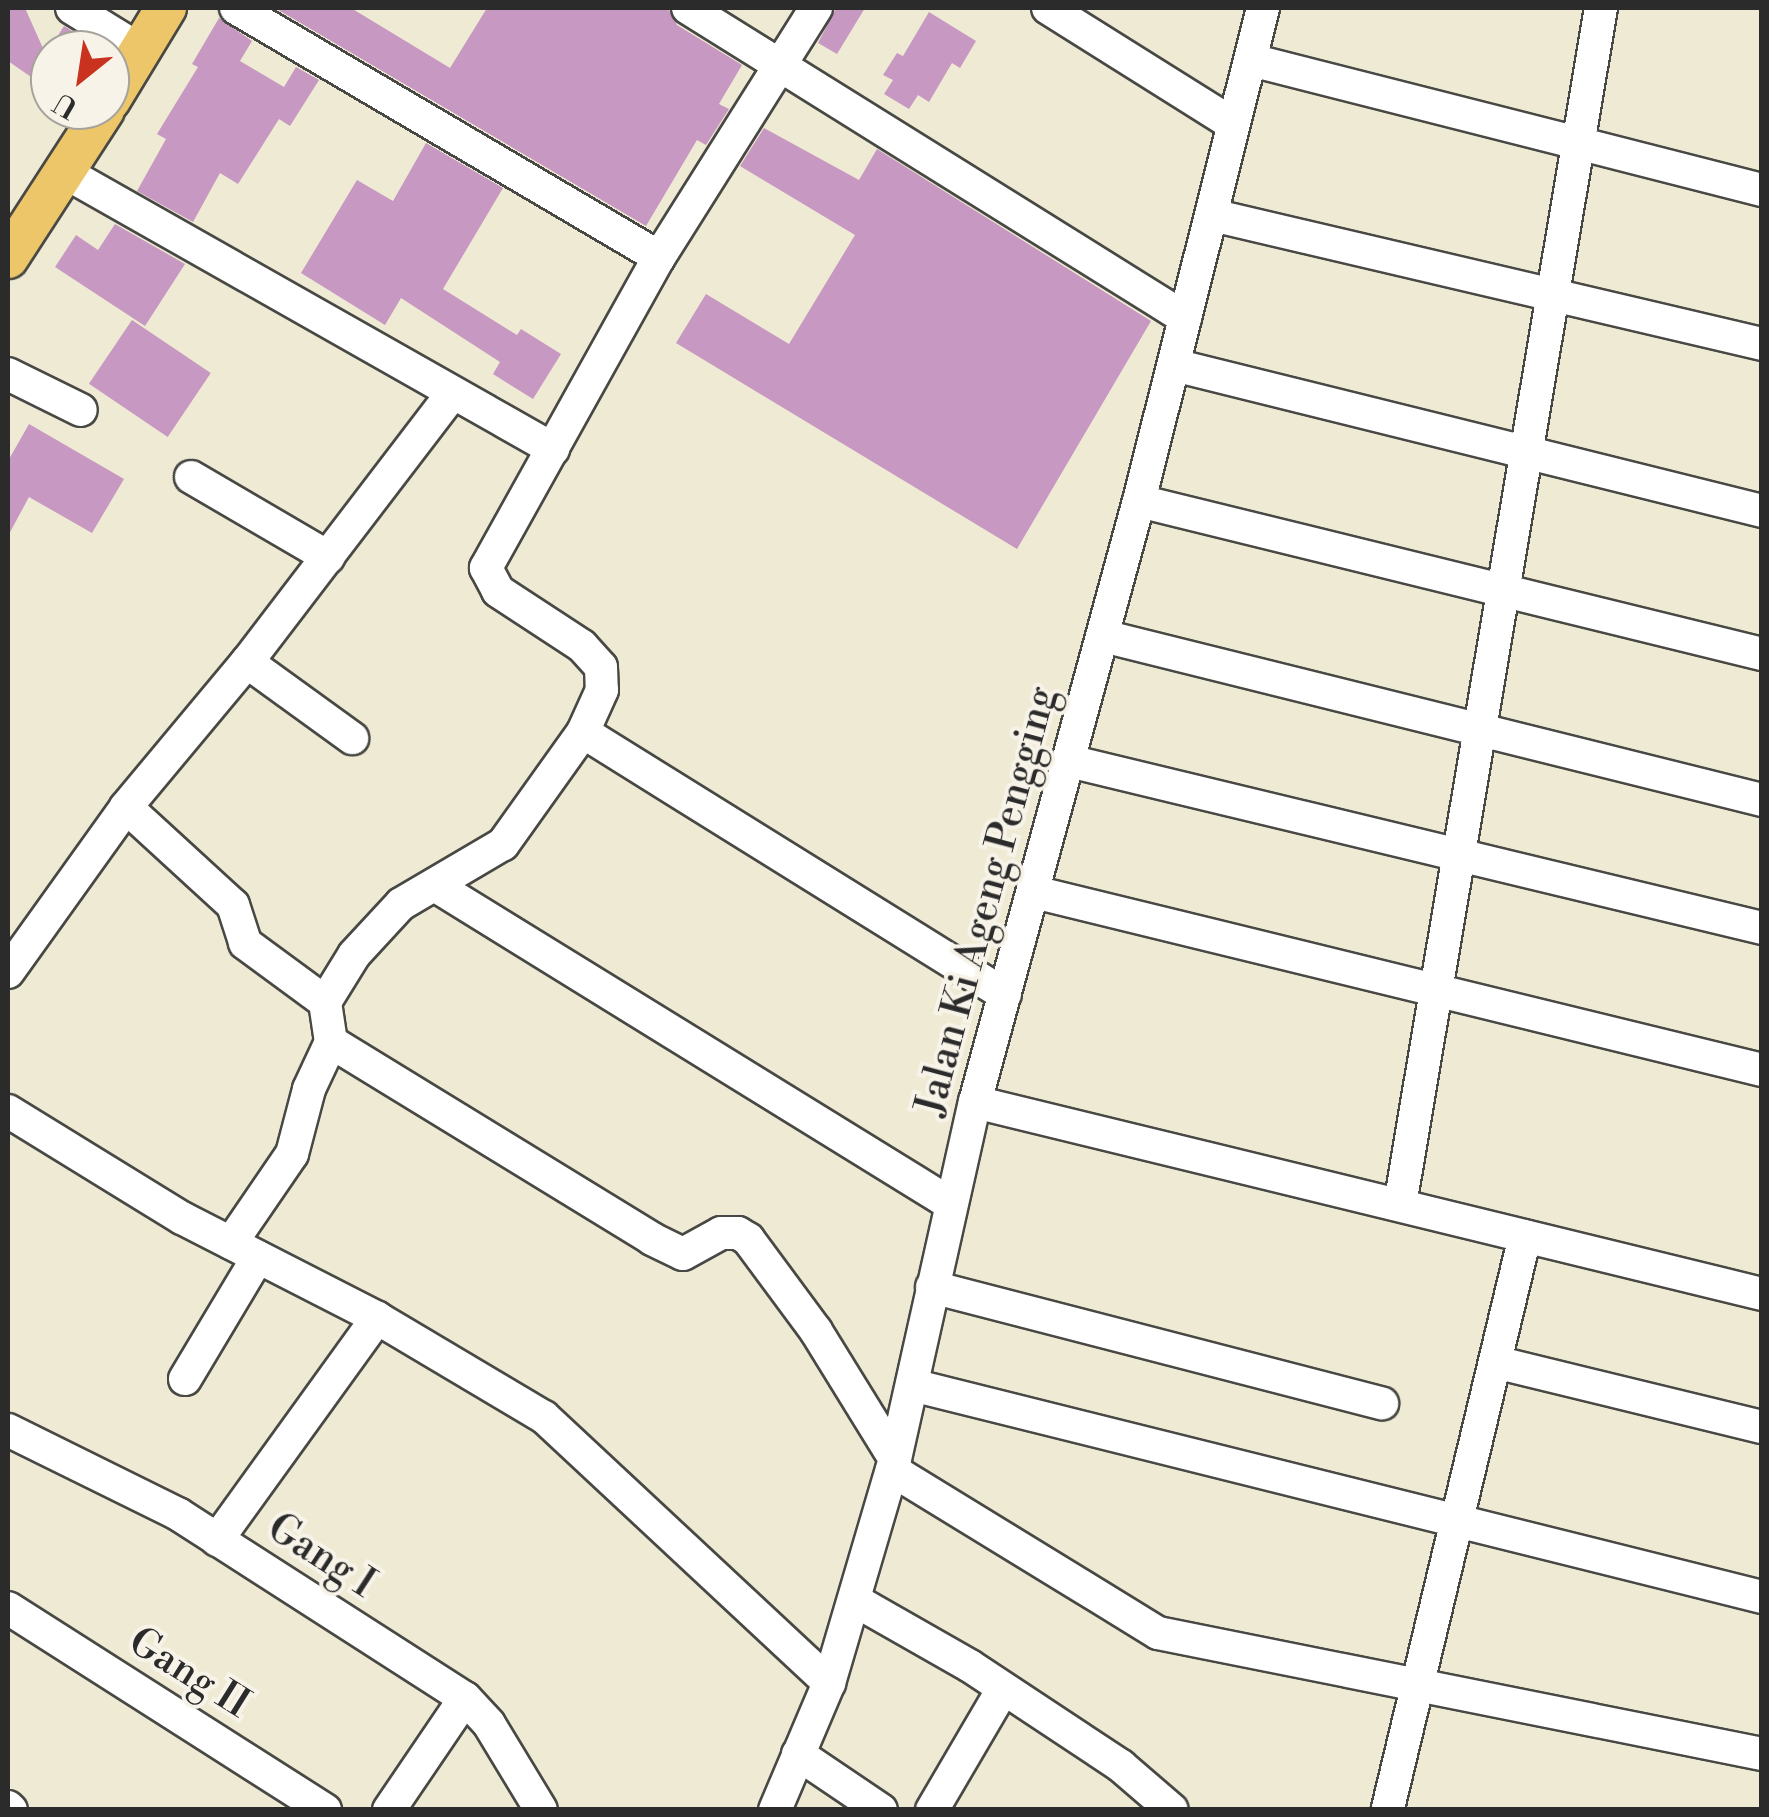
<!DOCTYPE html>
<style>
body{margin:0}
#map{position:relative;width:1769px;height:1817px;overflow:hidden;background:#efead4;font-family:"Libre Bodoni",serif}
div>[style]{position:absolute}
.building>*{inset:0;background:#c798c1;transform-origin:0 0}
.roads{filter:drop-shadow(2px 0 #484844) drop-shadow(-2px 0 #484844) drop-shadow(0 2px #484844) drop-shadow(0 -2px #484844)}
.minor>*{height:32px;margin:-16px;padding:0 16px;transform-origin:16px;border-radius:16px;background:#fff}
.major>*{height:40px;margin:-20px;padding:0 20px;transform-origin:20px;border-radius:20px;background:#ecc669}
span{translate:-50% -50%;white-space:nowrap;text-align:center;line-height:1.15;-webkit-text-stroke:8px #f7f3e8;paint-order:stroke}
.street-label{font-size:40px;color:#2b2b2b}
.frame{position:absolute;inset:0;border:10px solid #2b2b2b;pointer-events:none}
.north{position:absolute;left:30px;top:30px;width:100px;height:100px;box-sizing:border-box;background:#f7f3e8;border:2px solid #a5a39c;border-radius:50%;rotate:210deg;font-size:28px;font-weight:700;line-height:40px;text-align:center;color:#2b2b2b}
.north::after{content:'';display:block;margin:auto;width:35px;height:45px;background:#c8321e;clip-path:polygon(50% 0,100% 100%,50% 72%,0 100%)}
</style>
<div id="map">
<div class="building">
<div style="clip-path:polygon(8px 8px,25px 8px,50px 64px,50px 90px,8px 61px)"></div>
<div style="clip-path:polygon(275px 8px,351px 8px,450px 68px,487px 8px,668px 8px,677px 25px,742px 65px,719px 104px,729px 109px,706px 145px,697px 140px,646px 226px)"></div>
<div style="clip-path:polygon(836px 8px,865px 8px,837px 54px,818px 43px)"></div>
<div style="clip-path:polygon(929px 12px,976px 41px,960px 68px,952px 63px,929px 102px,918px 95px,909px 109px,884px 94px,893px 80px,883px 75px,897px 53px,903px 56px)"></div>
<div style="clip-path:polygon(219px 18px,252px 41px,240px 61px,284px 87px,296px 67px,319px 80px,290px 126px,279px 119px,238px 184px,220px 173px,193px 222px,137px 191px,166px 139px,157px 134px,198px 67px,192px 64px)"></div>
<div style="clip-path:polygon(64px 26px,102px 50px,49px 50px)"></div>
<div style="clip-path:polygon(764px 128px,859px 180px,877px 149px,1151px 321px,1017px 549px,676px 343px,706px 294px,789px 344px,855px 235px,740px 166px)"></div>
<div style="clip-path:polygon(426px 143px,503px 188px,443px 289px,517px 335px,521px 329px,561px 354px,533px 399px,493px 374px,500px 362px,401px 298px,385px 325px,301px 273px,357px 180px,393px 201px)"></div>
<div style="clip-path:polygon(115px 224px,185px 264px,145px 326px,55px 267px,76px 235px,98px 250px)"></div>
<div style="left:132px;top:320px;width:95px;height:77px;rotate:34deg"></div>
<div style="clip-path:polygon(29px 424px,124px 479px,92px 533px,29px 497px,8px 536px,8px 461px)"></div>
</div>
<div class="roads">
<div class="minor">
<div style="left:72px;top:8px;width:79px;rotate:31.5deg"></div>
<div style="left:236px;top:8px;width:491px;rotate:30.5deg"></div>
<div style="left:688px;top:8px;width:586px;rotate:31.95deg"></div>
<div style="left:816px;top:8px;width:294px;rotate:122.2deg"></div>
<div style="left:659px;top:257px;width:356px;rotate:119.1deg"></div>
<div style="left:486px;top:568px;width:26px;rotate:62deg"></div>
<div style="left:498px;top:591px;width:100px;rotate:33.2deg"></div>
<div style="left:582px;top:646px;width:28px;rotate:48deg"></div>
<div style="left:601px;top:667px;width:23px;rotate:88deg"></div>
<div style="left:602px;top:690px;width:46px;rotate:114.3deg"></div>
<div style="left:583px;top:732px;width:138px;rotate:125.5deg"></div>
<div style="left:503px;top:844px;width:118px;rotate:149.5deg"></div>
<div style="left:401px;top:904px;width:69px;rotate:132.7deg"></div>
<div style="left:354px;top:955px;width:55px;rotate:121.7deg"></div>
<div style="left:325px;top:1002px;width:40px;rotate:81.5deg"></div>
<div style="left:331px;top:1042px;width:377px;rotate:31.5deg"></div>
<div style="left:652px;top:1239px;width:34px;rotate:26deg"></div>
<div style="left:683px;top:1254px;width:43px;rotate:-28.9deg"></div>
<div style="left:721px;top:1233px;width:17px"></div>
<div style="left:738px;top:1233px;width:12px;rotate:31deg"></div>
<div style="left:748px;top:1239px;width:114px;rotate:53.5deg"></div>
<div style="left:816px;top:1331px;width:150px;rotate:58.3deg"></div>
<div style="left:1048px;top:8px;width:218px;rotate:32.1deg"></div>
<div style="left:1251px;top:60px;width:527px;rotate:14.27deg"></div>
<div style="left:66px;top:173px;width:560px;rotate:29.54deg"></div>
<div style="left:1212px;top:215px;width:565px;rotate:13.2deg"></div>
<div style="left:1174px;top:365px;width:606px;rotate:13.94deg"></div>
<div style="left:8px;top:374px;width:81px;rotate:26.3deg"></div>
<div style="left:191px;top:477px;width:159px;rotate:30.3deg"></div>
<div style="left:1139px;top:501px;width:642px;rotate:13.8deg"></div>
<div style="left:1103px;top:636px;width:679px;rotate:13.97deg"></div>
<div style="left:247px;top:662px;width:130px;rotate:35.9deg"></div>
<div style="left:583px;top:732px;width:497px;rotate:31.9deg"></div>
<div style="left:1069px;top:761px;width:713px;rotate:13.55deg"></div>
<div style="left:126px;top:807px;width:145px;rotate:42.5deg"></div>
<div style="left:233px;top:905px;width:40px;rotate:72deg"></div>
<div style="left:245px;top:943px;width:99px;rotate:36.4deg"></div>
<div style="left:436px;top:886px;width:605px;rotate:31.69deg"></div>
<div style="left:1034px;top:892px;width:749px;rotate:13.74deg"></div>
<div style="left:8px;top:972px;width:203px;rotate:-54.4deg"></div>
<div style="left:126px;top:807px;width:189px;rotate:-50.2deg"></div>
<div style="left:247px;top:662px;width:337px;rotate:-52.6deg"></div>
<div style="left:975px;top:1102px;width:810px;rotate:13.71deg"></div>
<div style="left:8px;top:1111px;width:204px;rotate:31.6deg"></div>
<div style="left:182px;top:1218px;width:219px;rotate:27.1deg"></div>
<div style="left:377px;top:1318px;width:194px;rotate:30.7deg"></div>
<div style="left:544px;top:1417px;width:390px;rotate:43deg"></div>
<div style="left:1400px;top:1205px;width:1214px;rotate:-80.47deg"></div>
<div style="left:231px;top:1243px;width:108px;rotate:-55.6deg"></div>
<div style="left:292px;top:1154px;width:67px;rotate:-75.3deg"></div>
<div style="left:309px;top:1089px;width:52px;rotate:-64.9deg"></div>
<div style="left:932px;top:1287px;width:465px;rotate:14.5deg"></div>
<div style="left:1495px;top:1362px;width:275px;rotate:13.7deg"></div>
<div style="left:185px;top:1379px;width:142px;rotate:-59.1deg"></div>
<div style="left:912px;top:1385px;width:876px;rotate:14deg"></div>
<div style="left:8px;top:1430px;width:190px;rotate:26.3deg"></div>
<div style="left:178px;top:1514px;width:341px;rotate:32.7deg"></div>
<div style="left:465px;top:1698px;width:35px;rotate:47deg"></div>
<div style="left:489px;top:1724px;width:100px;rotate:58.8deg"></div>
<div style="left:892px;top:1470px;width:312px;rotate:31.5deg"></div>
<div style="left:1158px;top:1633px;width:616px;rotate:11.33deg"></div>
<div style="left:217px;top:1540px;width:274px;rotate:-54.2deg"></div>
<div style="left:856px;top:1601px;width:131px;rotate:29.7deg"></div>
<div style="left:970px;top:1666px;width:181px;rotate:33.5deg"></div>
<div style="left:1121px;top:1766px;width:67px;rotate:40.8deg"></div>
<div style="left:8px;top:1608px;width:376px;rotate:32.5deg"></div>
<div style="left:798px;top:1754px;width:100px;rotate:34deg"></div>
<div style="left:8px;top:1807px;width:4px;rotate:45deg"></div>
<div style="left:1388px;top:1808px;width:588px;rotate:-76.53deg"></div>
<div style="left:389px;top:1810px;width:135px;rotate:-55.8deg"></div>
<div style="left:775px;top:1810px;width:138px;rotate:-67deg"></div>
<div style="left:829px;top:1683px;width:234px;rotate:-73.6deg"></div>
<div style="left:895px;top:1459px;width:366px;rotate:-77.4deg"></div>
<div style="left:975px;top:1102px;width:623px;rotate:-74.74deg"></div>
<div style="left:1139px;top:501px;width:508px;rotate:-75.88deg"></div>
<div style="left:932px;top:1810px;width:140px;rotate:-59.6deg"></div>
</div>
<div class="major">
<div style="left:110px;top:100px;width:108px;rotate:-58.7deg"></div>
<div style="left:8px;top:258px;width:176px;rotate:-57deg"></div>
</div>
</div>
<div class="street-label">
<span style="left:987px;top:901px;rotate:-75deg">Jalan Ki Ageng Pengging</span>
<span style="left:321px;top:1556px;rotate:33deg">Gang I</span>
<span style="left:189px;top:1673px;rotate:32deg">Gang II</span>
</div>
<div class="frame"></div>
<div class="north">U</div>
</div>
